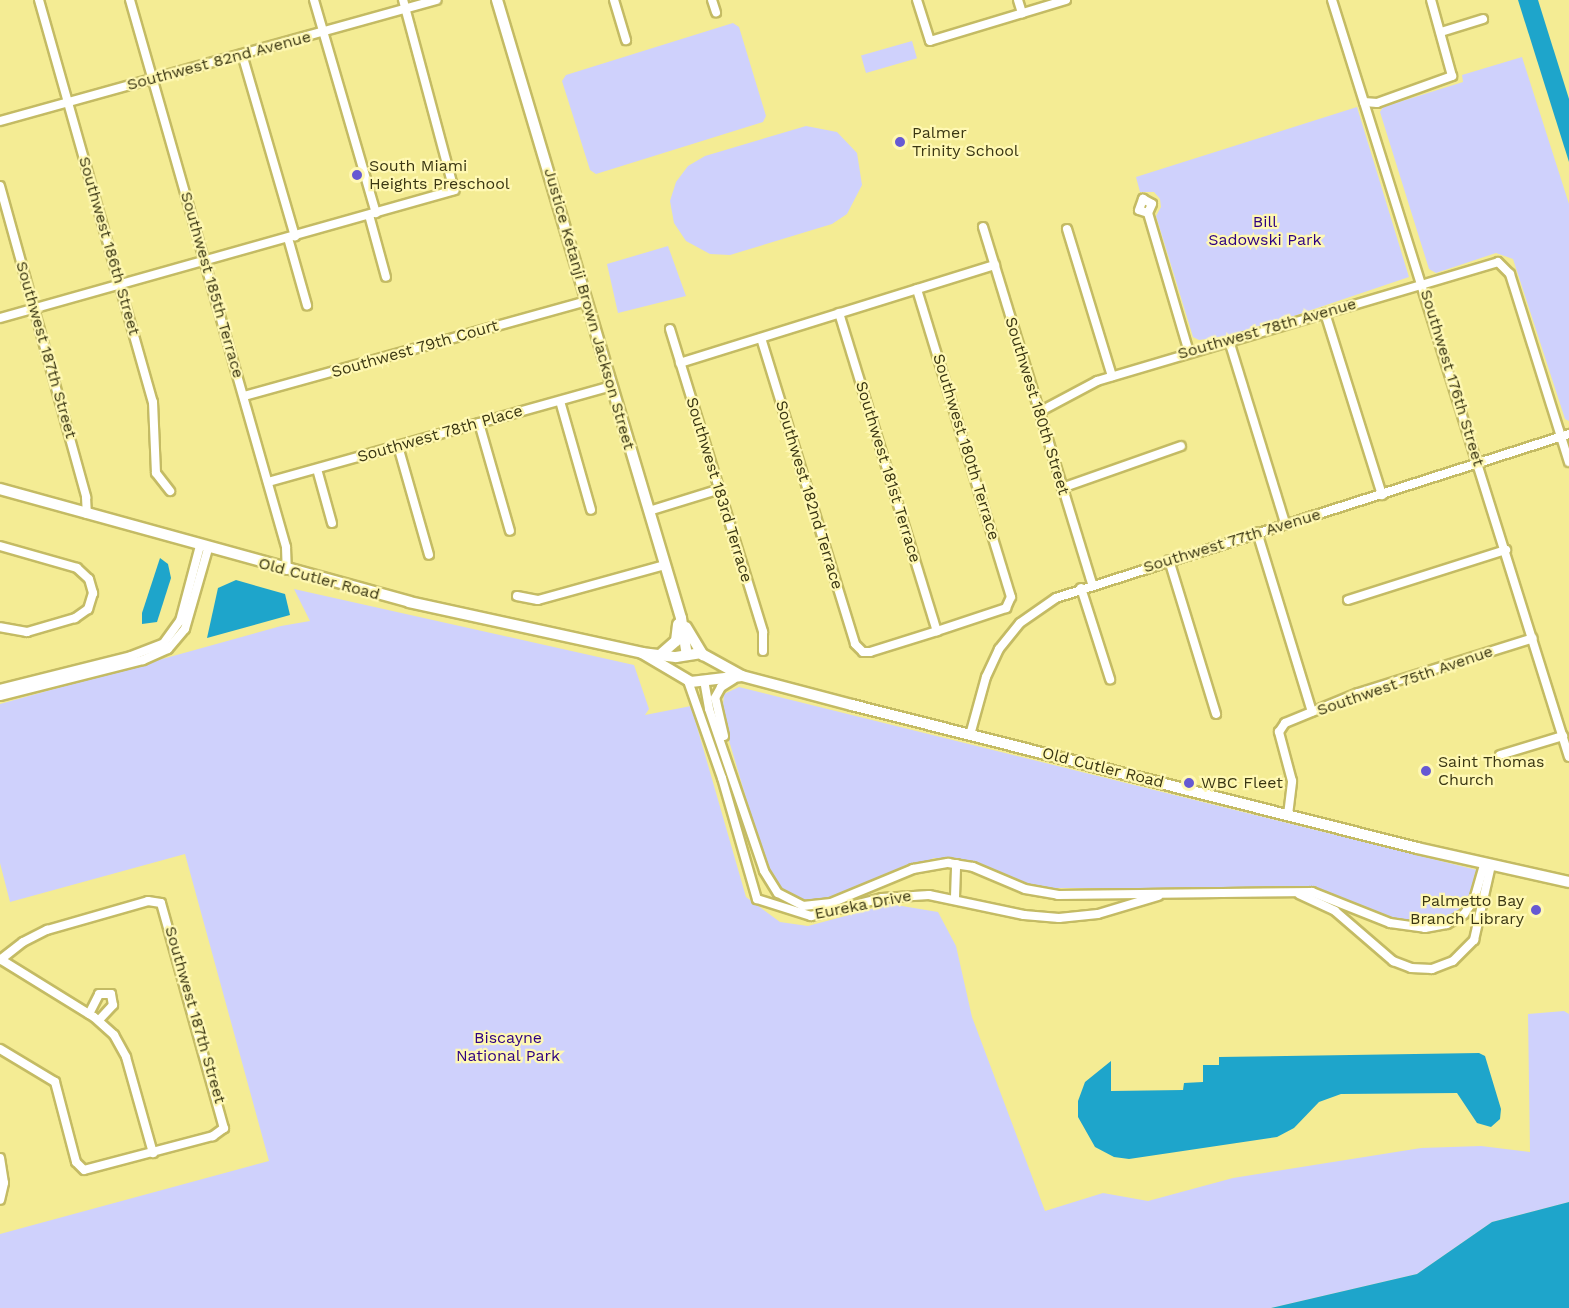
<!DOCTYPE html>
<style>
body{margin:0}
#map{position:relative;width:1569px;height:1308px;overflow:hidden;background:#f4ec94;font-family:"Work Sans",sans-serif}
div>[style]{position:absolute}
.green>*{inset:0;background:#cfd1fc;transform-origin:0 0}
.water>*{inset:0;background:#1ea5cb}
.roads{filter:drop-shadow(2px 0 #c4bb64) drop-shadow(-2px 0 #c4bb64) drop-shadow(0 2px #c4bb64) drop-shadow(0 -2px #c4bb64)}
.minor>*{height:8px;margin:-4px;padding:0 4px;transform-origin:4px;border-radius:4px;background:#fff}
.major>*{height:10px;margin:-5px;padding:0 5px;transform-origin:5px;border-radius:5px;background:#fff}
.dots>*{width:16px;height:16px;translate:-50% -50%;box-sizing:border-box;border:3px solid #fff8b3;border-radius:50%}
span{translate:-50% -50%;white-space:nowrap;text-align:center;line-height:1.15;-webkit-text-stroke:4.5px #fff8b3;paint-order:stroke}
.street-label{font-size:16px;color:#3a3612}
.poi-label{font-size:16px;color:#3a3612}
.left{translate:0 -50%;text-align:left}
.right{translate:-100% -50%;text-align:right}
.park-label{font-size:16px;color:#2d0082}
</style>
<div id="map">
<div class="green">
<div style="clip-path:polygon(733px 23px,739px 27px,766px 116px,763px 122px,596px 174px,590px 170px,562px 81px,566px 75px)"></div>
<div style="left:912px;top:41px;width:18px;height:53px;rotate:74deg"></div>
<div style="clip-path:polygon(1522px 57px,1569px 204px,1569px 421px,1565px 419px,1513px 259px,1496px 253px,1436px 273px,1429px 269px,1380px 112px,1383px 107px,1463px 82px,1462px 75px)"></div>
<div style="clip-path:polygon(1357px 107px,1409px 277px,1240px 334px,1199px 340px,1193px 337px,1156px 216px,1161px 207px,1160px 199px,1154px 192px,1140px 192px,1136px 177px)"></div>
<div style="clip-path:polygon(806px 126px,837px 132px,857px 153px,862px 185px,847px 214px,832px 224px,730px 255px,710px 254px,686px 241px,674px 223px,670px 201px,676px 182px,688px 166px,705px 156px)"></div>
<div style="clip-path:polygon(668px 246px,686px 296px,618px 313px,607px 264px)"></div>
<div style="clip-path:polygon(294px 589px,634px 665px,649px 709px,645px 715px,691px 706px,746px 897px,780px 922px,808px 926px,890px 904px,938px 912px,956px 946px,972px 1017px,1045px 1211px,1103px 1193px,1148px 1201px,1233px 1178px,1421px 1148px,1481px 1146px,1530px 1152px,1528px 1014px,1564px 1011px,1569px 1014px,1569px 1202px,1492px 1222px,1417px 1274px,1271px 1308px,0 1308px,0 1234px,269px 1161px,185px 854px,10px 902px,0 863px,0 704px,281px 626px,310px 621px)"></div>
<div style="clip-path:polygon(739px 687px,1477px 870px,1473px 894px,1457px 914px,1446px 921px,1418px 924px,1401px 921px,1310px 888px,1035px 888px,972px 862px,934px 858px,830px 902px,802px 901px,775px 885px,765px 862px,722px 717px,724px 694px)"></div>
</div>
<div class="water">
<div style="clip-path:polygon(1518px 0,1538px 0,1569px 99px,1569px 162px)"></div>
<div style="clip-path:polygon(160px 558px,168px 564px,171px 578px,157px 622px,142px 624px,142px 613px)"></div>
<div style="clip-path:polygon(236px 580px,285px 594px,290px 615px,207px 638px,218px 588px)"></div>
<div style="clip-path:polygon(1479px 1053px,1485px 1056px,1501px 1109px,1500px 1119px,1491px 1127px,1477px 1123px,1457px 1093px,1341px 1094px,1319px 1102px,1294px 1128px,1277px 1137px,1129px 1159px,1114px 1157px,1095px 1147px,1078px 1117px,1078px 1101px,1085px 1082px,1111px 1061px,1111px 1091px,1183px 1090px,1184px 1083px,1203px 1082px,1203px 1065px,1219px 1065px,1219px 1057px)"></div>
<div style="clip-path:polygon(1569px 1202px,1569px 1308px,1271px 1308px,1417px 1274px,1492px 1222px)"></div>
</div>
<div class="roads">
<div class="minor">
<div style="left:39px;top:0;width:418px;rotate:74.2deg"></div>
<div style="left:153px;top:402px;width:71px;rotate:87.6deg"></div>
<div style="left:156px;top:473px;width:23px;rotate:52deg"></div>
<div style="left:130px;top:0;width:569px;rotate:74.08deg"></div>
<div style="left:286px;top:547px;width:23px;rotate:88deg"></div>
<div style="left:314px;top:0;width:222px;rotate:73.8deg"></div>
<div style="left:614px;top:0;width:42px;rotate:73.3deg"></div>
<div style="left:712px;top:0;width:13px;rotate:72deg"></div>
<div style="left:917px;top:0;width:43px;rotate:72.4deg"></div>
<div style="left:930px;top:41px;width:142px;rotate:-16.8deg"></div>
<div style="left:1018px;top:0;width:14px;rotate:73deg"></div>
<div style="left:1332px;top:0;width:793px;rotate:72.62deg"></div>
<div style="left:1441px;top:32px;width:44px;rotate:-17.2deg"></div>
<div style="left:242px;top:54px;width:190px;rotate:73.8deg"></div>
<div style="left:1364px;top:102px;width:13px;rotate:4deg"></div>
<div style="left:1377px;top:103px;width:80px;rotate:-19.8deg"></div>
<div style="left:1452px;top:76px;width:79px;rotate:-105.4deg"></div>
<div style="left:0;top:121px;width:453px;rotate:-15.5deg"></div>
<div style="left:0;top:186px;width:323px;rotate:74.5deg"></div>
<div style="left:86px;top:497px;width:17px;rotate:87deg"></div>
<div style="left:1148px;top:213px;width:9px;rotate:-162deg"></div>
<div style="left:1139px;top:210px;width:12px;rotate:-70deg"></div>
<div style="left:1143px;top:199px;width:10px;rotate:29deg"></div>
<div style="left:1152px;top:204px;width:10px;rotate:114deg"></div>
<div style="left:1148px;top:213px;width:145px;rotate:73.6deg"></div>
<div style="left:369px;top:215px;width:64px;rotate:74.7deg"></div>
<div style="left:983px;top:227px;width:373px;rotate:73deg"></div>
<div style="left:1067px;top:229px;width:154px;rotate:73deg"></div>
<div style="left:288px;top:238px;width:70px;rotate:74.2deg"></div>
<div style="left:839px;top:313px;width:333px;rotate:72.9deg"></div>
<div style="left:1325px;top:313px;width:191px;rotate:72.6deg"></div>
<div style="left:0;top:318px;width:472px;rotate:-15.7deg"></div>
<div style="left:454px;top:190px;width:197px;rotate:-105deg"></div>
<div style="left:670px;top:329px;width:317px;rotate:72.9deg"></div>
<div style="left:763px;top:632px;width:19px;rotate:90deg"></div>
<div style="left:761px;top:338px;width:320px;rotate:72.9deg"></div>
<div style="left:855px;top:644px;width:11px;rotate:45deg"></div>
<div style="left:863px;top:652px;width:7px"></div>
<div style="left:870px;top:652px;width:70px;rotate:-17.4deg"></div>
<div style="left:937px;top:631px;width:73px;rotate:-18.4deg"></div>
<div style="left:1006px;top:608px;width:12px;rotate:-66deg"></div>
<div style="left:1011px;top:597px;width:322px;rotate:-107deg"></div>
<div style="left:1230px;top:344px;width:187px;rotate:72.9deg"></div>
<div style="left:680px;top:363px;width:330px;rotate:-17.3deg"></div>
<div style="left:244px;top:396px;width:356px;rotate:-15.5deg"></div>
<div style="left:560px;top:401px;width:113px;rotate:74.1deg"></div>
<div style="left:1039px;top:412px;width:66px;rotate:-28.1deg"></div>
<div style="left:1097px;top:381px;width:418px;rotate:-16.5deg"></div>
<div style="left:1498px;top:262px;width:17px;rotate:45deg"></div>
<div style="left:1510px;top:274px;width:197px;rotate:72.6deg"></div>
<div style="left:479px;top:423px;width:112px;rotate:74deg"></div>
<div style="left:398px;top:446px;width:113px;rotate:74.1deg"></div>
<div style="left:317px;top:469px;width:56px;rotate:74.5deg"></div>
<div style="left:268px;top:482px;width:357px;rotate:-15.6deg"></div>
<div style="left:1062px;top:488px;width:126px;rotate:-19.4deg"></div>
<div style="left:649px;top:511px;width:74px;rotate:-17.2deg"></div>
<div style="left:1257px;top:532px;width:188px;rotate:73deg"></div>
<div style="left:0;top:546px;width:80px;rotate:15.9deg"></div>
<div style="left:77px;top:568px;width:16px;rotate:43deg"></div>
<div style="left:89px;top:579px;width:15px;rotate:74deg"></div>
<div style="left:93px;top:593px;width:17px;rotate:107deg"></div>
<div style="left:88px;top:609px;width:16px;rotate:145deg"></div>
<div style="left:75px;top:618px;width:50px;rotate:163.7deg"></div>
<div style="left:27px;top:632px;width:27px;rotate:-170deg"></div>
<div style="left:1169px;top:560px;width:161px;rotate:73deg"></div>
<div style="left:1081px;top:588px;width:96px;rotate:72.3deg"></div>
<div style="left:517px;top:596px;width:21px;rotate:11deg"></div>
<div style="left:538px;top:600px;width:132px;rotate:-15.4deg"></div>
<div style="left:1348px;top:600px;width:166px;rotate:-17.6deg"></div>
<div style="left:704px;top:680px;width:29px;rotate:80deg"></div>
<div style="left:709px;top:709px;width:171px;rotate:71.2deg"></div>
<div style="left:764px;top:871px;width:26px;rotate:58deg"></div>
<div style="left:778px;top:893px;width:28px;rotate:27deg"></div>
<div style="left:803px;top:906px;width:28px;rotate:-6deg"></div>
<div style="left:831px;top:903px;width:89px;rotate:-22.5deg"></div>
<div style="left:913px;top:869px;width:36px;rotate:-10deg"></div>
<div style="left:948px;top:863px;width:25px;rotate:9deg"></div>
<div style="left:973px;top:867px;width:56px;rotate:22.9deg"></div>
<div style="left:1025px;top:889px;width:34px;rotate:10deg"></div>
<div style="left:1058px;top:895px;width:254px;rotate:-0.7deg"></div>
<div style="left:1312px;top:892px;width:84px;rotate:21.7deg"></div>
<div style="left:1390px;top:923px;width:35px;rotate:8deg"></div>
<div style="left:1425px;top:928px;width:22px;rotate:-10deg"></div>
<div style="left:1447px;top:924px;width:20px;rotate:-30deg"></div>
<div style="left:1464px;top:914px;width:17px;rotate:-54deg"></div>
<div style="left:1474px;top:900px;width:37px;rotate:-74deg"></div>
<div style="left:688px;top:681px;width:103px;rotate:70.7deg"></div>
<div style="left:722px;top:778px;width:126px;rotate:73.9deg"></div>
<div style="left:757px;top:899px;width:57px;rotate:17.5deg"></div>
<div style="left:811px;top:916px;width:73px;rotate:-14.2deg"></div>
<div style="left:882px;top:898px;width:47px;rotate:-3.7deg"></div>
<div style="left:929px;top:895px;width:97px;rotate:11.9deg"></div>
<div style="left:1024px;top:915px;width:35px;rotate:5deg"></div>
<div style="left:1059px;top:918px;width:39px;rotate:-6deg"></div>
<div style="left:1098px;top:914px;width:63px;rotate:-16.7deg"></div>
<div style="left:0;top:689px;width:135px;rotate:-14.1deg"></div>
<div style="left:131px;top:656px;width:34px;rotate:-21deg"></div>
<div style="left:163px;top:644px;width:29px;rotate:-54deg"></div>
<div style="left:180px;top:621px;width:78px;rotate:-75.1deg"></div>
<div style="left:0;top:696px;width:147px;rotate:-14.1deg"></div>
<div style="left:143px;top:660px;width:27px;rotate:-24deg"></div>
<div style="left:168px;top:649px;width:26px;rotate:-50deg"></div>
<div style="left:185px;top:629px;width:83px;rotate:-74deg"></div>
<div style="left:970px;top:735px;width:60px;rotate:-74.6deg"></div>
<div style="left:986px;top:677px;width:31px;rotate:-65deg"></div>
<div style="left:999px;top:649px;width:33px;rotate:-51deg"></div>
<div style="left:1020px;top:623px;width:44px;rotate:-34.8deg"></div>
<div style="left:1056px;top:598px;width:539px;rotate:-17.73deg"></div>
<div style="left:724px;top:736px;width:39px;rotate:-103deg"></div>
<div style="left:715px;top:698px;width:13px;rotate:-61deg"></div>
<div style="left:721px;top:687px;width:15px;rotate:-32deg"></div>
<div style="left:1500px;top:755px;width:66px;rotate:-16.8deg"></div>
<div style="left:1288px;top:815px;width:34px;rotate:-83deg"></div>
<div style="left:1292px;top:781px;width:51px;rotate:-104.9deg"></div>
<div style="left:1279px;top:732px;width:11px;rotate:-56deg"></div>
<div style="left:1285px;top:723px;width:79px;rotate:-22.3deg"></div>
<div style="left:1358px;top:693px;width:183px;rotate:-17.4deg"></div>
<div style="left:1299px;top:894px;width:40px;rotate:25deg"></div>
<div style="left:1335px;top:911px;width:77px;rotate:40.8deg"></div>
<div style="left:1393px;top:961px;width:19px;rotate:21deg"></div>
<div style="left:1411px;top:968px;width:21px;rotate:3deg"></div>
<div style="left:1432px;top:969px;width:22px;rotate:-21deg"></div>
<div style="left:1453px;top:961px;width:30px;rotate:-45deg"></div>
<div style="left:1474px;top:940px;width:77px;rotate:-77.2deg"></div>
<div style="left:955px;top:897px;width:33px;rotate:-88deg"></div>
<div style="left:0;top:959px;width:110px;rotate:31.7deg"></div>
<div style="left:94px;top:1017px;width:27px;rotate:42deg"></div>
<div style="left:114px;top:1035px;width:25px;rotate:61deg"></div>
<div style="left:126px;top:1057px;width:100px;rotate:74.3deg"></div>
<div style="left:0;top:960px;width:29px;rotate:-38deg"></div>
<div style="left:23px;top:942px;width:27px;rotate:-27deg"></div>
<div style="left:47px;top:930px;width:105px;rotate:-16deg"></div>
<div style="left:148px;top:901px;width:13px;rotate:9deg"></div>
<div style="left:161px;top:903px;width:234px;rotate:74.4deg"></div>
<div style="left:224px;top:1128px;width:14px;rotate:144deg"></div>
<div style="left:213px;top:1136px;width:133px;rotate:165.2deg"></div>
<div style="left:84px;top:1170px;width:11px;rotate:-135deg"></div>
<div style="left:76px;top:1162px;width:83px;rotate:-104.7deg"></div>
<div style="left:55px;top:1082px;width:64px;rotate:-149deg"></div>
<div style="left:89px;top:1014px;width:22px;rotate:-63deg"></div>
<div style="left:99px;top:994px;width:12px"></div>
<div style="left:111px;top:994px;width:11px;rotate:80deg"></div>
<div style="left:113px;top:1005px;width:21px;rotate:133deg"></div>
<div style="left:0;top:1158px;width:25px;rotate:81deg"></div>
<div style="left:4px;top:1183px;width:17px;rotate:103deg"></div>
</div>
<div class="major">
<div style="left:497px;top:0;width:645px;rotate:73.42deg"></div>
<div style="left:681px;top:618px;width:36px;rotate:81deg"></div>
<div style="left:0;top:489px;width:424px;rotate:15.4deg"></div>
<div style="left:409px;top:602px;width:239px;rotate:12.3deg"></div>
<div style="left:642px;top:653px;width:34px;rotate:7deg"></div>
<div style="left:676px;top:657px;width:24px;rotate:-9deg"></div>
<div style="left:700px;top:653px;width:48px;rotate:28.7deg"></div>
<div style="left:742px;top:676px;width:114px;rotate:14.8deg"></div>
<div style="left:852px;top:705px;width:583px;rotate:14.2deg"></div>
<div style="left:1417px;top:848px;width:156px;rotate:12.6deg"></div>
<div style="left:686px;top:627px;width:33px;rotate:59deg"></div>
<div style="left:642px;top:653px;width:57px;rotate:30.6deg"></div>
<div style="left:691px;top:682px;width:51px;rotate:-6.7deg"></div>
<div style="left:661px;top:654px;width:20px;rotate:-41deg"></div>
<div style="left:676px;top:641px;width:17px;rotate:-83deg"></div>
</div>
</div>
<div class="dots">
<div style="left:900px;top:142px;background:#6659d3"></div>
<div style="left:357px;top:175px;background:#6659d3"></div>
<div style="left:1426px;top:771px;background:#6659d3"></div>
<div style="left:1189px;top:783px;background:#6659d3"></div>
<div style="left:1536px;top:910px;background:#6659d3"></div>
</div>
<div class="street-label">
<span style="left:219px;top:61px;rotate:-15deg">Southwest 82nd Avenue</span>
<span style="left:109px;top:246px;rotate:74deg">Southwest 186th Street</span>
<span style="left:212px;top:285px;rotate:74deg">Southwest 185th Terrace</span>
<span style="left:589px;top:309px;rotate:74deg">Justice Ketanji Brown Jackson Street</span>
<span style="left:1267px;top:329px;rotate:-16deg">Southwest 78th Avenue</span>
<span style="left:415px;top:349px;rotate:-16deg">Southwest 79th Court</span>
<span style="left:46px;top:350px;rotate:74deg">Southwest 187th Street</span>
<span style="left:1452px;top:378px;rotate:73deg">Southwest 176th Street</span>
<span style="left:1037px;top:406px;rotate:73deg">Southwest 180th Street</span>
<span style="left:440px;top:434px;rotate:-16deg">Southwest 78th Place</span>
<span style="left:966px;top:447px;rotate:73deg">Southwest 180th Terrace</span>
<span style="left:888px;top:472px;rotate:73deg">Southwest 181st Terrace</span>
<span style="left:719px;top:490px;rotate:73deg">Southwest 183rd Terrace</span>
<span style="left:809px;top:495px;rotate:73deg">Southwest 182nd Terrace</span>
<span style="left:1232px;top:541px;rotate:-17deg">Southwest 77th Avenue</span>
<span style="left:319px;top:579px;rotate:15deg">Old Cutler Road</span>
<span style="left:1405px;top:681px;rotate:-19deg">Southwest 75th Avenue</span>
<span style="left:1103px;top:768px;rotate:14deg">Old Cutler Road</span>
<span style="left:863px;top:905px;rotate:-11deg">Eureka Drive</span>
<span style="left:195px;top:1015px;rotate:74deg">Southwest 187th Street</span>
</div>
<div class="poi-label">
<span class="left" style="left:912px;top:142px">Palmer<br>Trinity School</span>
<span class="left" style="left:369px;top:175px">South Miami<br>Heights Preschool</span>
<span class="left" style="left:1438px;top:771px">Saint Thomas<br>Church</span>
<span class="left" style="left:1201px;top:783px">WBC Fleet</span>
<span class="right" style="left:1524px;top:910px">Palmetto Bay<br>Branch Library</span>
</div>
<div class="park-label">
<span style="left:1265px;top:231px">Bill<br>Sadowski Park</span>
<span style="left:508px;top:1047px">Biscayne<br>National Park</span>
</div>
</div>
